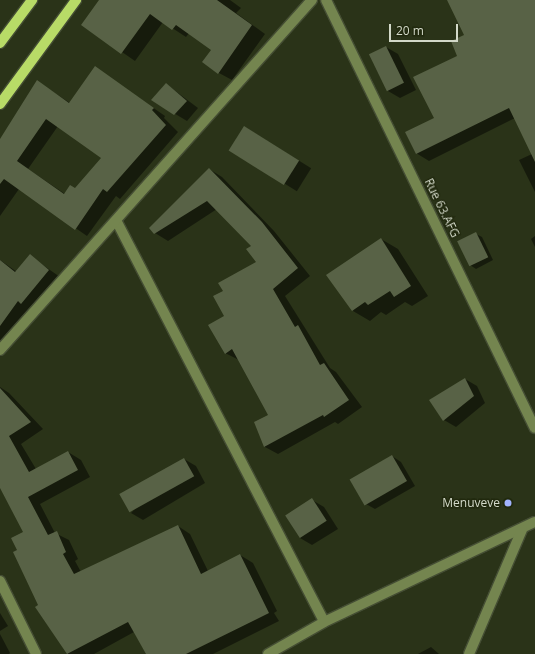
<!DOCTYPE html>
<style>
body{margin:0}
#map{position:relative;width:535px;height:654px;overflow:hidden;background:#2a3318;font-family:"Open Sans",sans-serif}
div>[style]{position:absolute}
.shadow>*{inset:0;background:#0007;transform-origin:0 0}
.building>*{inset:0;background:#586246;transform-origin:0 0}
.roads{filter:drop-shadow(1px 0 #454e34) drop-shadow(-1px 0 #454e34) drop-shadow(0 1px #454e34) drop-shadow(0 -1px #454e34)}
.minor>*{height:10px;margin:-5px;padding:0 5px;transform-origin:5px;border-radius:5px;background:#74854f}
.major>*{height:10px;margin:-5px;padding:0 5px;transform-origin:5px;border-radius:5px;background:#b8db67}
.dots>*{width:11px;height:11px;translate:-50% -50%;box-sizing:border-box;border:2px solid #21290e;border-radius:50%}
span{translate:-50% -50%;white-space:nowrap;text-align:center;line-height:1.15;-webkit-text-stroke:3px #21290e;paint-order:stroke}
.street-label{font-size:12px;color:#d3d9c9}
.poi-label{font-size:12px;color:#d3d9c9}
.right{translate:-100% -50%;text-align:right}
.scale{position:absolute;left:389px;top:24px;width:69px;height:18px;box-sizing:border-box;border:2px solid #d3d9c9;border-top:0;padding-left:5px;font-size:12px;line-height:14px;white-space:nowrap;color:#d3d9c9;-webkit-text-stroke:3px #21290e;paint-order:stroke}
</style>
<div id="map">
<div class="shadow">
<div style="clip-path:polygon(100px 0,230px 0,241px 8px,236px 13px,265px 34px,232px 80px,219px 73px,213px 50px,189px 33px,186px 37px,163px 22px,135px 61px,83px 25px)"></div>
<div style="clip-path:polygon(458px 0,535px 0,535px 192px,519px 160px,532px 154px,515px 118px,429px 161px,416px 153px,436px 119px,466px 35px)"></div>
<div style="clip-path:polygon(386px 47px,398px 54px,416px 90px,400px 98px,388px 91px,371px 55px)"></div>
<div style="clip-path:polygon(evenodd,96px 68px,165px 116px,164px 118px,178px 132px,120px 199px,116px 196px,87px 236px,19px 189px,0 216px,0 141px,38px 82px,70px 103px,96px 68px,58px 126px,102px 158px,75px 189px,65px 194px,28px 169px,58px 126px)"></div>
<div style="clip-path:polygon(166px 84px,198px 108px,187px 121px,152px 100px)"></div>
<div style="left:245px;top:127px;width:78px;height:27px;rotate:32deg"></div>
<div style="clip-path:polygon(209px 169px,222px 177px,274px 231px,310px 276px,285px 296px,330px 368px,336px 372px,362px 407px,338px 424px,335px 422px,278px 454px,265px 447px,255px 423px,270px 415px,239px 360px,225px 353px,224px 291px,258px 263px,252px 246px,217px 209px,168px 241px,155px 233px)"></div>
<div style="clip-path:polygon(476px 234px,482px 237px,493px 260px,476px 269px,470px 265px)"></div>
<div style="clip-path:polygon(535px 236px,535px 247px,531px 239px)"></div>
<div style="clip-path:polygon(381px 239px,398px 249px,428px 296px,412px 306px,405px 302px,386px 315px,381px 312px,370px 321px,353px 311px)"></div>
<div style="clip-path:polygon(30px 256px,60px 277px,34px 310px,30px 308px,0 351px,0 260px,17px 272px)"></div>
<div style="clip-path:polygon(465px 379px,477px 386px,485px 403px,456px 427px,444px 420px)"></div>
<div style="clip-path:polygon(0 387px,9px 393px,43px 429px,21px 444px,36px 469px,68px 452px,81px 460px,90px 477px,40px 504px,55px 533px,69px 540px,78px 559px,75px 561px,81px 572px,178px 526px,190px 534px,208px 571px,240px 555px,253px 563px,277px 611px,274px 613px,279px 621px,213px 654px,147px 654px,134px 632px,94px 654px,68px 654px,36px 608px,40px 605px,18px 550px,25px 532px,0 470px)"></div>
<div style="clip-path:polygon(392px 456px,401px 462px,415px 486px,375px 509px,366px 504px)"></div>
<div style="clip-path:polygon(184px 459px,196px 466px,205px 483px,143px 520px,131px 513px)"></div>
<div style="clip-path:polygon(312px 500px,324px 507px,338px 529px,312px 545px,300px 538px)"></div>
<div style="clip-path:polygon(0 613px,8px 626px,0 631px)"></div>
<div style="clip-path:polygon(0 634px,10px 653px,9px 654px,0 654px)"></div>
<div style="clip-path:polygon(431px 647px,439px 654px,418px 654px)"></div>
</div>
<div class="building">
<div style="clip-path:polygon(99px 0,217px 0,252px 25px,218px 74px,202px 62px,211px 50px,176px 25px,172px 30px,150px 14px,121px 54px,81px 25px)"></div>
<div style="clip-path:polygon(447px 0,535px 0,535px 162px,509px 108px,416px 154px,405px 132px,434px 118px,413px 77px,457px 56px,451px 41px,464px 35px)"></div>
<div style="left:386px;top:46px;width:41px;height:19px;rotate:64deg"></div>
<div style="clip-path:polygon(evenodd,95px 66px,154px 108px,152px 110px,166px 125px,107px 192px,103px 189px,75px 230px,4px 179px,0 184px,0 139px,37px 80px,69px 103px,95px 66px,46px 119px,101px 158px,75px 188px,70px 185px,64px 194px,17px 161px,46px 119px)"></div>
<div style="clip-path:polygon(166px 83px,187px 101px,174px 115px,151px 100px)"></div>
<div style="left:244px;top:126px;width:65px;height:29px;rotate:32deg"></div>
<div style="clip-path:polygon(209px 168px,262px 222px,298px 268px,273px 289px,295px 327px,298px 325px,320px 365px,324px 363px,349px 400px,324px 417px,323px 415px,264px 447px,254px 422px,268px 415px,232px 349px,225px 354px,208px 325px,224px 316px,213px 296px,223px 291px,218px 283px,256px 262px,246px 249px,251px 246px,207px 201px,154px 234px,149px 228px)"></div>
<div style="left:476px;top:232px;width:28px;height:21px;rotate:64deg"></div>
<div style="clip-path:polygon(381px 238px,411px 286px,394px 297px,390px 291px,368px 305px,365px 302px,352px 311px,326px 275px)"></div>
<div style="clip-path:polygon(30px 254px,49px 270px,21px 304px,18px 301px,0 326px,0 260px,15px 272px)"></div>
<div style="clip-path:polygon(465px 378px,474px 396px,443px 421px,429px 400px)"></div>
<div style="clip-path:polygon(0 388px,31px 422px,9px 436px,29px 472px,68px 451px,78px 470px,28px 497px,48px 535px,57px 531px,66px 552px,63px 554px,74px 574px,178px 525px,201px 574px,240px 554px,269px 613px,186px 654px,146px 654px,128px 622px,67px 654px,35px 607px,38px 605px,13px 552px,17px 550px,11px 538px,23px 532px,0 488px)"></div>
<div style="left:392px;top:455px;width:30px;height:49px;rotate:60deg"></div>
<div style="left:184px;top:458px;width:21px;height:74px;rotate:61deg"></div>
<div style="left:312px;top:498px;width:27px;height:32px;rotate:57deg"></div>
</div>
<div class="roads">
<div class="minor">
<div style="left:326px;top:0;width:476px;rotate:64deg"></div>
<div style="left:117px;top:222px;width:450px;rotate:62.6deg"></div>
<div style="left:0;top:350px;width:469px;rotate:-48.3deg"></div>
<div style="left:0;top:581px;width:81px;rotate:63.7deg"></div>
<div style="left:268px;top:654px;width:64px;rotate:-29.7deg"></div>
<div style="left:324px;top:622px;width:233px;rotate:-25.4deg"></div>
<div style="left:469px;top:654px;width:135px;rotate:-66.9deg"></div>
</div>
<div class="major">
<div style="left:0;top:43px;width:54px;rotate:-53.3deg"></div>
<div style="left:0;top:104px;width:129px;rotate:-53.8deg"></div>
</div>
</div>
<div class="dots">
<div style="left:508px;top:503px;background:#a1b3fd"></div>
</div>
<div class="street-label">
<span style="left:442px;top:208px;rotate:64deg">Rue 63.AFG</span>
</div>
<div class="poi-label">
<span class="right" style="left:500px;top:503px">Menuveve</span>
</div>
<div class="scale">20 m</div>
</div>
